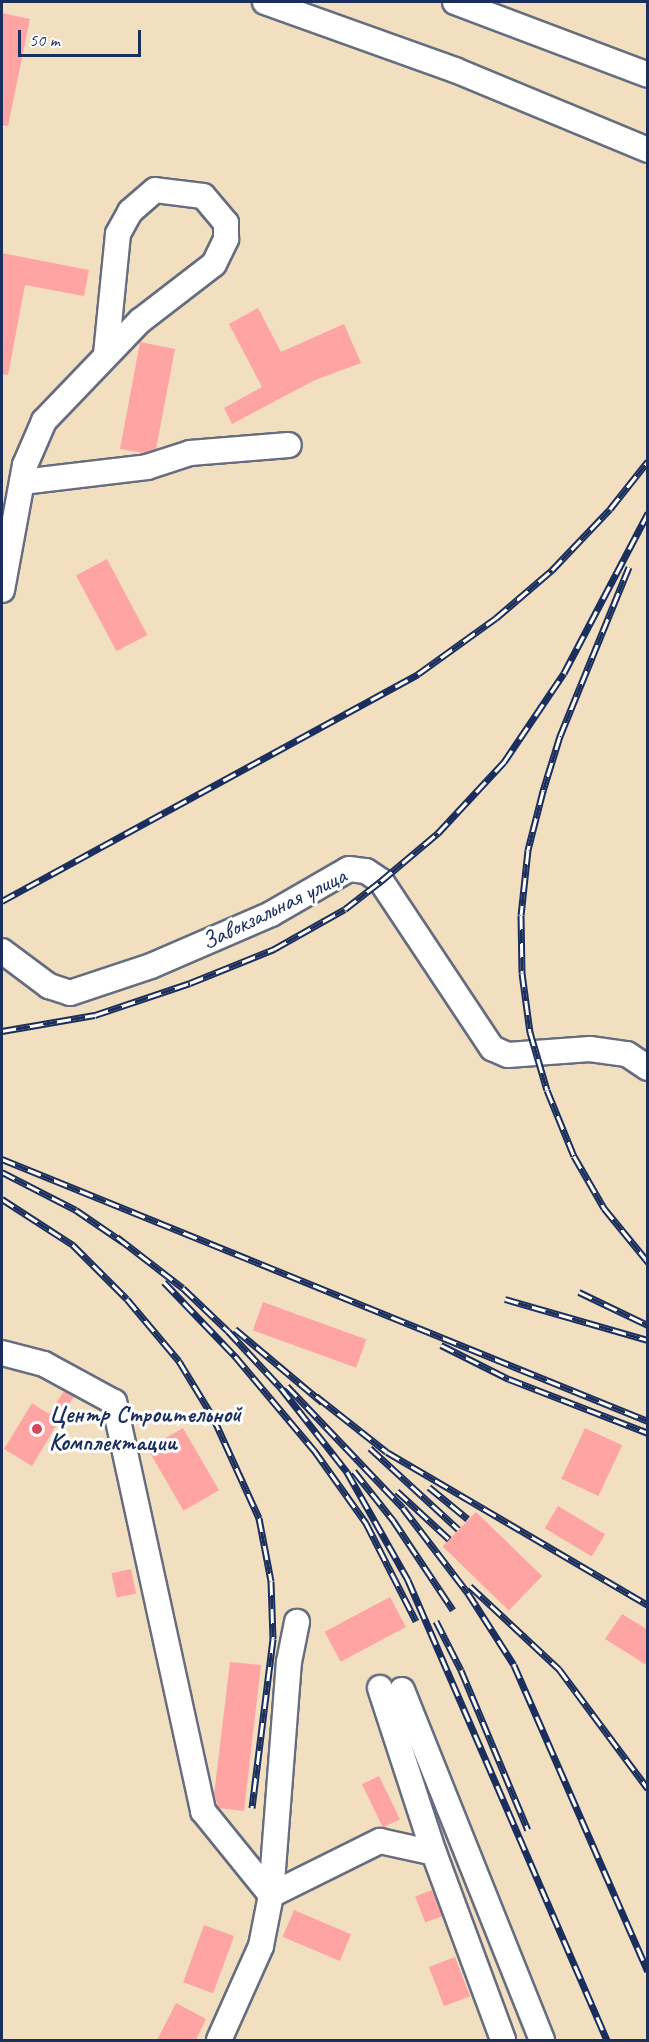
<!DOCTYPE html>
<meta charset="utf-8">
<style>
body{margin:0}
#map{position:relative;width:649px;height:2042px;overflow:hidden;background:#f1dfc0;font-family:Caveat,sans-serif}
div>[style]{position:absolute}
.building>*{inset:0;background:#fea5a4;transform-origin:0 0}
.roads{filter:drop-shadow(2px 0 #666d80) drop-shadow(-2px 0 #666d80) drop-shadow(0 2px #666d80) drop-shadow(0 -2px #666d80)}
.minor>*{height:24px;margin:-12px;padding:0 12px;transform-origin:12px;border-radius:12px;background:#fff}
.rail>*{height:7px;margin-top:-3.5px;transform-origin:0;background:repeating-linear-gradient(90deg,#fff 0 14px,#1b2f5e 0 28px);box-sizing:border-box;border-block:2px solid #1b2f5e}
.dots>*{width:16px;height:16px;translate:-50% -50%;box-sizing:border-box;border:3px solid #fff;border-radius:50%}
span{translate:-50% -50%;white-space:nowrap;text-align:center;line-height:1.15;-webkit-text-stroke:6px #fff;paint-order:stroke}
.street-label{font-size:24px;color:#1b2f5e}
.poi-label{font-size:24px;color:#1b2f5e;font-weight:700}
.left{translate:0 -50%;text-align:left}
.frame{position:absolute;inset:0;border:3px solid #1b2f5e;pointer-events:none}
.scale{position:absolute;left:18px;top:30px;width:123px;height:27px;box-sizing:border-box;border:3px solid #1b2f5e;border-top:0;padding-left:8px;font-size:18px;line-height:21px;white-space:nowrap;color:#1b2f5e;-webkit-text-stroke:4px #fff;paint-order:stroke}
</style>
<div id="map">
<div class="building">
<div style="clip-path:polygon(2px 13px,30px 19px,8px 126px,2px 125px)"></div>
<div style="clip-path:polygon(2px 253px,89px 270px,84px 296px,25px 285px,8px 375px,2px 374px)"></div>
<div style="clip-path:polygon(258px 308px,281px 352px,344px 324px,361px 363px,315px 380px,232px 424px,224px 408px,262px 387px,229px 324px)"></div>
<div style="clip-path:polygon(140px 342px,175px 349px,156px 449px,144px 453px,120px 449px)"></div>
<div style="left:107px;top:559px;width:86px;height:35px;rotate:62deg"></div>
<div style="left:263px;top:1302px;width:110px;height:30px;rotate:20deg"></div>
<div style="clip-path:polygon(64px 1391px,74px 1396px,32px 1466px,4px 1449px,32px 1403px,49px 1414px)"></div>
<div style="left:183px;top:1428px;width:72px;height:41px;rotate:60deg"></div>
<div style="left:585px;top:1428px;width:41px;height:56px;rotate:25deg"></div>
<div style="left:558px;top:1506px;width:55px;height:26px;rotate:31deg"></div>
<div style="left:476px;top:1512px;width:92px;height:48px;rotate:44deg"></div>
<div style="left:131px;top:1569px;width:25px;height:20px;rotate:78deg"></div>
<div style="left:390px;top:1597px;width:34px;height:74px;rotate:62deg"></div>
<div style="clip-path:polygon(622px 1614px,648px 1630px,648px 1666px,605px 1639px)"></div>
<div style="clip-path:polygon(230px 1662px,261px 1665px,244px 1811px,219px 1808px,214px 1795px)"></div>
<div style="left:379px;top:1776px;width:48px;height:19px;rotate:64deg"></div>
<div style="left:432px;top:1890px;width:28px;height:18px;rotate:69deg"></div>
<div style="left:294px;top:1910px;width:62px;height:29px;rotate:23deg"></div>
<div style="left:204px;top:1925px;width:32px;height:61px;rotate:20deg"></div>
<div style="left:455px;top:1957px;width:42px;height:28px;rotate:69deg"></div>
<div style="clip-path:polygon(176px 2003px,206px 2019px,196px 2040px,157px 2040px)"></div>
</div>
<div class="roads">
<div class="minor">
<div style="left:265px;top:2px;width:202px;rotate:19.7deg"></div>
<div style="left:455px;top:70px;width:209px;rotate:22.5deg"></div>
<div style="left:455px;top:2px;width:206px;rotate:20.7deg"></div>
<div style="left:22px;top:482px;width:126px;rotate:-6.8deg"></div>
<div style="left:147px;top:467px;width:45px;rotate:-18deg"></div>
<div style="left:190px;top:453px;width:99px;rotate:-4.6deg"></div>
<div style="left:2px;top:590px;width:127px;rotate:-79.6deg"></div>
<div style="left:25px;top:465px;width:48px;rotate:-66.6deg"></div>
<div style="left:44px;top:421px;width:139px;rotate:-46.2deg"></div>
<div style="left:140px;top:321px;width:93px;rotate:-37.6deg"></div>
<div style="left:214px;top:264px;width:28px;rotate:-64deg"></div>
<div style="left:226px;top:239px;width:16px;rotate:-90deg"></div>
<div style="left:226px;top:223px;width:35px;rotate:-130deg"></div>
<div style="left:203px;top:196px;width:48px;rotate:-172.9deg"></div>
<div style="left:155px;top:190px;width:33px;rotate:139deg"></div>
<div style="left:130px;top:212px;width:25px;rotate:119deg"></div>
<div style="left:118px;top:234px;width:122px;rotate:95.7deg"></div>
<div style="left:2px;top:951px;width:59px;rotate:36.7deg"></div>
<div style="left:49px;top:986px;width:22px;rotate:18deg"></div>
<div style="left:70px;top:993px;width:85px;rotate:-18.4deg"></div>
<div style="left:151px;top:966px;width:131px;rotate:-23.4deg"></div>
<div style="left:271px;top:914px;width:90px;rotate:-30deg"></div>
<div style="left:349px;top:869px;width:17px;rotate:7deg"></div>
<div style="left:366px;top:871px;width:18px;rotate:34deg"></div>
<div style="left:381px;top:881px;width:201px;rotate:56.4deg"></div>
<div style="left:492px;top:1048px;width:17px;rotate:24deg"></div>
<div style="left:508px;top:1055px;width:82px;rotate:-4.2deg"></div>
<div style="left:590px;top:1049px;width:37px;rotate:8deg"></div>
<div style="left:627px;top:1054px;width:25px;rotate:34deg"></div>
<div style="left:2px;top:1353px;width:43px;rotate:14.7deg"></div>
<div style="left:44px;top:1364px;width:80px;rotate:28.5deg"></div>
<div style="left:114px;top:1402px;width:419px;rotate:77.7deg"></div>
<div style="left:203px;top:1811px;width:108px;rotate:51deg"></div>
<div style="left:380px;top:1688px;width:174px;rotate:71.9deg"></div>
<div style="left:434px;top:1853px;width:199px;rotate:69.7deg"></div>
<div style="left:402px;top:1690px;width:377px;rotate:68.2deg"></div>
<div style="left:271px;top:1895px;width:122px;rotate:-26.4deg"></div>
<div style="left:380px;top:1841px;width:55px;rotate:12.5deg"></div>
<div style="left:219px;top:2040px;width:103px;rotate:-65.9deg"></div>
<div style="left:261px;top:1946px;width:52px;rotate:-78.9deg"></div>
<div style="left:271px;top:1895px;width:234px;rotate:-85.6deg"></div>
<div style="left:289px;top:1662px;width:41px;rotate:-78.7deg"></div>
</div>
</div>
<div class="rail">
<div style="left:629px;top:567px;width:183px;rotate:112.2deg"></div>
<div style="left:560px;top:736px;width:58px;rotate:107.2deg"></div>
<div style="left:543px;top:791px;width:61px;rotate:104.3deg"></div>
<div style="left:528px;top:850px;width:65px;rotate:96.1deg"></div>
<div style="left:521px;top:915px;width:58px;rotate:89deg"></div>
<div style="left:522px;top:973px;width:60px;rotate:82.3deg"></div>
<div style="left:530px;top:1032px;width:60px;rotate:73.7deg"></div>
<div style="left:547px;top:1090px;width:71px;rotate:67.8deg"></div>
<div style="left:574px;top:1156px;width:60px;rotate:60deg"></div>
<div style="left:604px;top:1208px;width:70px;rotate:50.8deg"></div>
<div style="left:2px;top:901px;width:474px;rotate:-28.6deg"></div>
<div style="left:418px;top:674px;width:96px;rotate:-35.7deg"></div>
<div style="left:496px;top:618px;width:74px;rotate:-40.6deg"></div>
<div style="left:552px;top:570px;width:84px;rotate:-46.4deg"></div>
<div style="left:610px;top:509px;width:61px;rotate:-51.6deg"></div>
<div style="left:2px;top:1031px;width:94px;rotate:-9.8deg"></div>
<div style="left:95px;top:1015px;width:100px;rotate:-18.6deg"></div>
<div style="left:190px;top:983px;width:91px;rotate:-22deg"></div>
<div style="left:274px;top:949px;width:81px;rotate:-29.4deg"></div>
<div style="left:345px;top:909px;width:46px;rotate:-37.9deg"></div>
<div style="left:381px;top:881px;width:75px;rotate:-40.1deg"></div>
<div style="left:438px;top:833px;width:97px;rotate:-47.1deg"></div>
<div style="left:504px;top:762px;width:107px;rotate:-56deg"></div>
<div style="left:564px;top:673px;width:181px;rotate:-62.3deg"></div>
<div style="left:2px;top:1159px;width:697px;rotate:22.08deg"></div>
<div style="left:2px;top:1172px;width:83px;rotate:27.2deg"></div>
<div style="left:76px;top:1210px;width:57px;rotate:34.2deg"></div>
<div style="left:2px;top:1199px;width:85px;rotate:32.9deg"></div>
<div style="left:73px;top:1245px;width:76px;rotate:45deg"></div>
<div style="left:127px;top:1299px;width:81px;rotate:50deg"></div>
<div style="left:179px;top:1361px;width:66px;rotate:58.7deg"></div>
<div style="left:213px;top:1417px;width:111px;rotate:65.5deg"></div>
<div style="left:259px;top:1518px;width:64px;rotate:79.2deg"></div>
<div style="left:271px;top:1581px;width:58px;rotate:88deg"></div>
<div style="left:273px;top:1639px;width:170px;rotate:97.1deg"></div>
<div style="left:117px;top:1237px;width:83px;rotate:37.7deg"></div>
<div style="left:183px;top:1288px;width:62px;rotate:43.7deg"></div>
<div style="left:228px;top:1331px;width:78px;rotate:47.1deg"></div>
<div style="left:281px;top:1388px;width:107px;rotate:51.8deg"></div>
<div style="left:347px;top:1472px;width:124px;rotate:60.5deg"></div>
<div style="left:408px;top:1580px;width:501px;rotate:66.61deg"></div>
<div style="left:164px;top:1282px;width:103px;rotate:46.2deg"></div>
<div style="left:235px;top:1356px;width:123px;rotate:50deg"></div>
<div style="left:314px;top:1450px;width:90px;rotate:54.5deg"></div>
<div style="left:366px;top:1523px;width:110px;rotate:63deg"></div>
<div style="left:579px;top:1292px;width:76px;rotate:25.6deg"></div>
<div style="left:505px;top:1299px;width:149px;rotate:16deg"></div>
<div style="left:235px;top:1329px;width:114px;rotate:40deg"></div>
<div style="left:441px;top:1345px;width:76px;rotate:26.6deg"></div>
<div style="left:509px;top:1379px;width:149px;rotate:21.2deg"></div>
<div style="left:287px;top:1386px;width:168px;rotate:46.4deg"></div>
<div style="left:403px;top:1508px;width:107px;rotate:52.6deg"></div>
<div style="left:468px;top:1593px;width:85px;rotate:57.4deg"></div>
<div style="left:514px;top:1665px;width:334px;rotate:66.4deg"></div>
<div style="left:316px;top:1396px;width:90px;rotate:38.3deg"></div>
<div style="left:387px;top:1452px;width:303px;rotate:30.4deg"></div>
<div style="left:370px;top:1448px;width:120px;rotate:42.6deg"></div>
<div style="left:354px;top:1471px;width:63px;rotate:51.5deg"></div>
<div style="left:393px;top:1520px;width:108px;rotate:56.3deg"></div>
<div style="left:429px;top:1487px;width:50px;rotate:39.4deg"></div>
<div style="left:397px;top:1491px;width:71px;rotate:42.7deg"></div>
<div style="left:470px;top:1586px;width:122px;rotate:43deg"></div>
<div style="left:559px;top:1669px;width:149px;rotate:53.4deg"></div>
<div style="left:436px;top:1621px;width:55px;rotate:63deg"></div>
<div style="left:461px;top:1670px;width:173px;rotate:67.3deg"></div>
</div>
<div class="dots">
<div style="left:37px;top:1429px;background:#d1495b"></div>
</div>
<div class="street-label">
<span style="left:274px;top:909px;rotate:-26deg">Завокзальная улица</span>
</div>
<div class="poi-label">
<span class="left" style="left:49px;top:1429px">Центр Строительной<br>Комплектации</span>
</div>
<div class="frame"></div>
<div class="scale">50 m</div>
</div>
